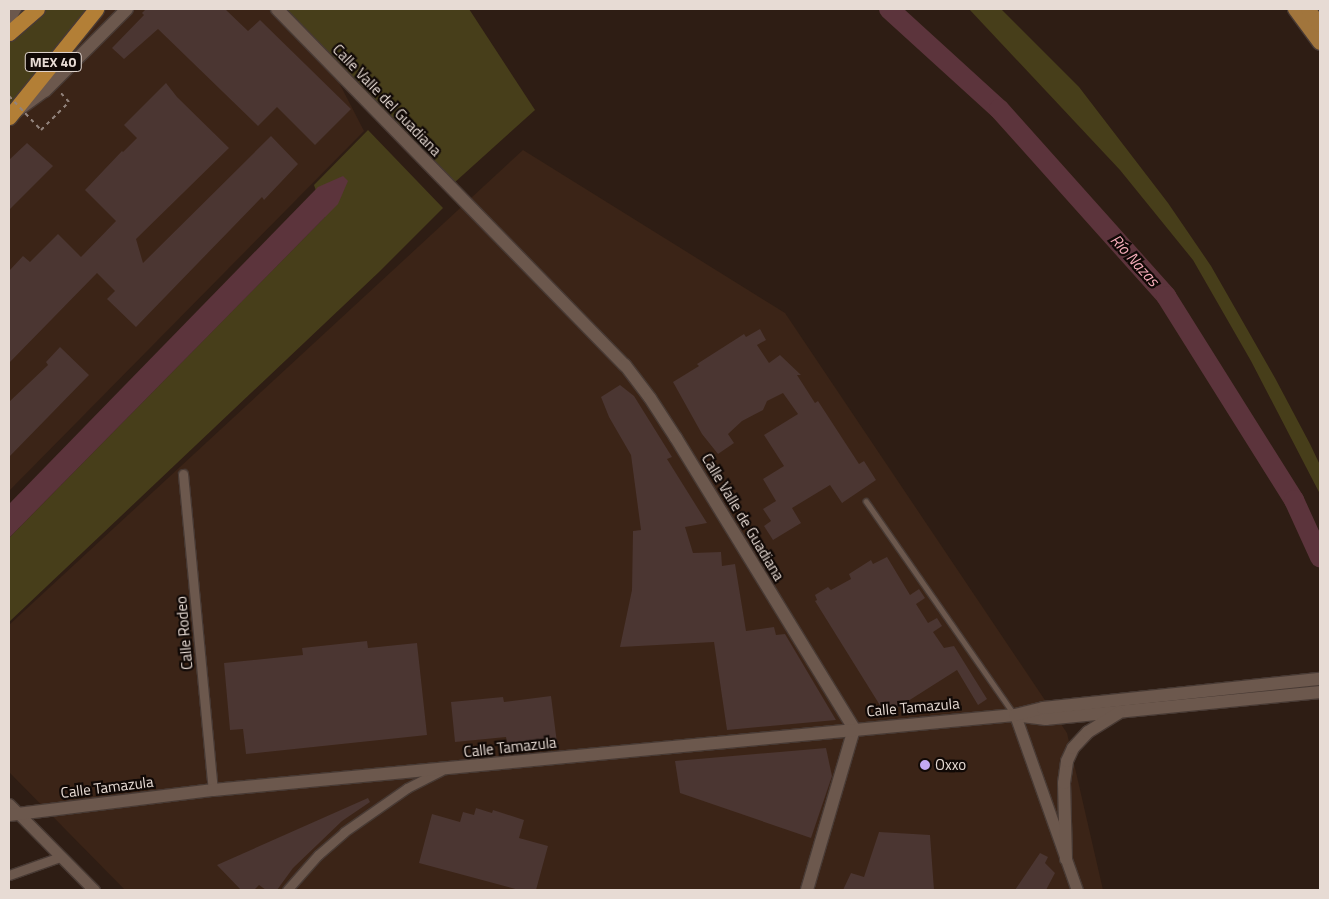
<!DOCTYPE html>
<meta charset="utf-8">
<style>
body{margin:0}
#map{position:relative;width:1329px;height:899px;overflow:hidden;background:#2e1d14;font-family:"Titillium Web",sans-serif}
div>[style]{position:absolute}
.built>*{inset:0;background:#3b2417}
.green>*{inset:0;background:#473e1a}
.water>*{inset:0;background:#5c343c}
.river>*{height:20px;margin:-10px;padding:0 10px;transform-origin:10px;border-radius:10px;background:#5c343c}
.building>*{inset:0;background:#4b3632}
.path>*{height:2px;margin-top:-1px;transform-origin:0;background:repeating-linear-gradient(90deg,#92837c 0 4px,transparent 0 8px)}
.roads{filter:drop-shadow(1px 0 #483a34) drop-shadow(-1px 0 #483a34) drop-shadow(0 1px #483a34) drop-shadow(0 -1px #483a34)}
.service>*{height:4.5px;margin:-2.25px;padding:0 2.25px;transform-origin:2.25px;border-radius:2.25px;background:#6c584d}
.minor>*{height:9px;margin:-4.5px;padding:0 4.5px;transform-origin:4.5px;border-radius:4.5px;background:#6c584d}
.tertiary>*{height:11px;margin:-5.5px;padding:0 5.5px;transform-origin:5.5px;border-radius:5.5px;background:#6c584d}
.secondary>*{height:12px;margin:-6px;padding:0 6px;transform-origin:6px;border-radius:6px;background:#6c584d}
.primary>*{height:14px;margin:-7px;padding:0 7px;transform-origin:7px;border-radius:7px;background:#a1753c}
.trunk>*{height:15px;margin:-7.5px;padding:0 7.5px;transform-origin:7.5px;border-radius:7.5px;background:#b37f36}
.path-bridge>*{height:2px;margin-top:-1px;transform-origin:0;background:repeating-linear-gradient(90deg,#92837c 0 4px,transparent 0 8px)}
.dots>*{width:14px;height:14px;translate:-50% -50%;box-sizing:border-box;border:2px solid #110906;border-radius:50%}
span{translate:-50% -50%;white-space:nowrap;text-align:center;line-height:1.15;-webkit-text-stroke:4.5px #110906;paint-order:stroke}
.shield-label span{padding:1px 4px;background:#110906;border:1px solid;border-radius:4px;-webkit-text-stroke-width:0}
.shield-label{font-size:14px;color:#e7dbd4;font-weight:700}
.street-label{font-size:15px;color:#e7dbd4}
.poi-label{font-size:15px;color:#e7dbd4}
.left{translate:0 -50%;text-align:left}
.water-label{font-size:16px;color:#f7adbb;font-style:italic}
.frame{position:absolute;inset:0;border:10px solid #e7dbd4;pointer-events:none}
</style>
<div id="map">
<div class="built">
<div style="clip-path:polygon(9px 9px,301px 9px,364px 131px,9px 491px)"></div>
<div style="clip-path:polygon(523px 150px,785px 313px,1067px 733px,1103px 890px,125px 890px,9px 772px,9px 625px)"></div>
</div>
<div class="green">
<div style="clip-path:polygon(41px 9px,93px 9px,9px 113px,9px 36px)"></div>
<div style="clip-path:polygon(283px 9px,469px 9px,535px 110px,454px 183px)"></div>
<div style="clip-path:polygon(969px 9px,1001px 9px,1079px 87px,1168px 203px,1211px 266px,1275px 378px,1310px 444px,1320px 465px,1320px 494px,1251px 361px,1193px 260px,1120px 170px)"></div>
<div style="clip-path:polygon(368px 130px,443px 208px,379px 272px,9px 622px,9px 538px,325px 217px,314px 185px)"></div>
</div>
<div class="water">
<div style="clip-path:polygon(343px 176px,348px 181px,338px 204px,9px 538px,9px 504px,318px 187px)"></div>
</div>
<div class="river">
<div style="left:889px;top:9px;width:149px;rotate:42.3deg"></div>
<div style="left:999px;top:109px;width:251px;rotate:48.2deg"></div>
<div style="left:1166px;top:296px;width:241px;rotate:57.9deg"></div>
<div style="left:1294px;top:500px;width:63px;rotate:65.5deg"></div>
</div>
<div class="building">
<div style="clip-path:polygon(146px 9px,225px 9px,248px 31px,260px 20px,351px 109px,315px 145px,277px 107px,258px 126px,158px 29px,124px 59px,112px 48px,144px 15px,142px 13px)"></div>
<div style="clip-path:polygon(166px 83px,177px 97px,229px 148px,136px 239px,143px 263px,271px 136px,298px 164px,264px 200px,262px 197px,136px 327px,107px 299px,115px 291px,97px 273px,9px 363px,9px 271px,23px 256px,30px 262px,58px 234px,81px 257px,116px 221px,85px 190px,122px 151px,123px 152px,137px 138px,124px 125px)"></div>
<div style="clip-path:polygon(27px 143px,53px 166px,9px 210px,9px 160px)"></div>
<div style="clip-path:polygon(760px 329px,766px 340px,757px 345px,769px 363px,780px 355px,801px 375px,797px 375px,815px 403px,818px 401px,859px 464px,864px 461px,876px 480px,842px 503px,830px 485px,792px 508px,801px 523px,773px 540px,764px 526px,771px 521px,763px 509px,776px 501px,763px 479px,784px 466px,764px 435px,798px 414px,783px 393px,767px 401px,763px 410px,742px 421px,728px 434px,734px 443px,718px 454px,702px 434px,673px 382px,699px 366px,697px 364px,744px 334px,746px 337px)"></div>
<div style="clip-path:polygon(60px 347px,89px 375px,9px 457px,9px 402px,48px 365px,46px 362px)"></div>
<div style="clip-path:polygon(620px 385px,634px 396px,672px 457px,667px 459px,707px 523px,685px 527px,693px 553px,721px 552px,722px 566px,735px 564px,746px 631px,774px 627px,776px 635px,785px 634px,836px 720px,727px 730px,714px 642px,620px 647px,632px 590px,633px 531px,641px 530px,631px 455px,609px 417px,601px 397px)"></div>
<div style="clip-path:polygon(887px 557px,910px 595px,919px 589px,925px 598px,916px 604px,928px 623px,937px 618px,942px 626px,933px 632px,944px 648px,954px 646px,987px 699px,978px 705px,957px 670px,886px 715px,815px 601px,817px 600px,815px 595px,828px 587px,831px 590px,851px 579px,849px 574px,871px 560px,873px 564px)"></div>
<div style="clip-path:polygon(367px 641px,368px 648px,417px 643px,427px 735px,246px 754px,243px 729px,230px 730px,224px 663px,303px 655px,302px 648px)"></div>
<div style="clip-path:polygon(551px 696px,557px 743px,508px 749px,506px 737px,455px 742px,451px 702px,503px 697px,504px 702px)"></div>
<div style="clip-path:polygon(826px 748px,832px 776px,811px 838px,680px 793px,675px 761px)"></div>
<div style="clip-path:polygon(368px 798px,370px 802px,342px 821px,293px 868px,277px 890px,266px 890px,259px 885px,254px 890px,241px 890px,217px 865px)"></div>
<div style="clip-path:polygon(476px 808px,492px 813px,493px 810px,524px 820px,519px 838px,548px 846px,536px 890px,519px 890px,419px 863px,432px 814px,460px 822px,463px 812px,474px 815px)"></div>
<div style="clip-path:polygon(879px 832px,930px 835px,934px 890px,843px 890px,851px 873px,864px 877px)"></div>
<div style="clip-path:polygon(1040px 853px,1048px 857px,1045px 863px,1055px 873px,1046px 890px,1015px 890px)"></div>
</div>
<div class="path">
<div style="left:41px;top:130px;width:40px;rotate:-45deg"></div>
<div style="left:69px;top:102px;width:12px;rotate:-132deg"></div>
</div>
<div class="roads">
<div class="service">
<div style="left:866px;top:501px;width:259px;rotate:55.2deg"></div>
</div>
<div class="minor">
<div style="left:183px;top:474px;width:317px;rotate:84.6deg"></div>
<div style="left:9px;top:875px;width:54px;rotate:-19.4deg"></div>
<div style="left:287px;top:890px;width:47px;rotate:-48.5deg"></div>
<div style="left:318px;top:855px;width:35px;rotate:-41deg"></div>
<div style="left:344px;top:832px;width:77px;rotate:-34.9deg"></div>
<div style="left:407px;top:788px;width:38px;rotate:-27deg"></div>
</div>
<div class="tertiary">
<div style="left:1015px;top:715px;width:186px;rotate:70.5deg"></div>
<div style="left:9px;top:804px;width:121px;rotate:45.3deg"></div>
</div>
<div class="secondary">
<div style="left:277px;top:9px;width:498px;rotate:45.7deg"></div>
<div style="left:625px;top:365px;width:41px;rotate:52.9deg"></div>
<div style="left:650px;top:398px;width:48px;rotate:57deg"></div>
<div style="left:676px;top:438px;width:341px;rotate:58.5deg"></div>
<div style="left:854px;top:729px;width:168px;rotate:106.3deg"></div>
<div style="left:9px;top:19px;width:12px;rotate:-59deg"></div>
<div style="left:17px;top:111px;width:34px;rotate:-36deg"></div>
<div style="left:45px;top:91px;width:116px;rotate:-45deg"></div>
<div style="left:1022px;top:716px;width:24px;rotate:7deg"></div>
<div style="left:1046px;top:719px;width:275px;rotate:-5.6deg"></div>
<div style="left:9px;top:815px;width:206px;rotate:-7deg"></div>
<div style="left:213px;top:790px;width:805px;rotate:-5.34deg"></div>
<div style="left:1015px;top:715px;width:29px;rotate:-14deg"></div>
<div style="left:1043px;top:708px;width:279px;rotate:-6deg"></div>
<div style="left:1066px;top:859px;width:76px;rotate:-91.5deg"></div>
<div style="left:1064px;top:783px;width:22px;rotate:-82deg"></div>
<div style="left:1067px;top:761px;width:14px;rotate:-65deg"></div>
<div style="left:1073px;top:748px;width:22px;rotate:-47deg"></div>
<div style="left:1088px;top:732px;width:36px;rotate:-32deg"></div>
</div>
<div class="primary">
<div style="left:1295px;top:9px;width:42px;rotate:53.7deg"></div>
<div style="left:1308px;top:9px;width:20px;rotate:53deg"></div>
</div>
<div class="trunk">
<div style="left:9px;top:33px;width:37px;rotate:-41deg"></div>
<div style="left:9px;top:117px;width:139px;rotate:-51.1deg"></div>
</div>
</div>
<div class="path-bridge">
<div style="left:9px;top:96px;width:47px;rotate:46.7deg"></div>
</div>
<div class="dots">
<div style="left:925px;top:765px;background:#c3a7f2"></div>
</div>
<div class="shield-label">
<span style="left:53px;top:62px">MEX 40</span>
</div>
<div class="street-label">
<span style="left:387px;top:100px;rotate:46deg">Calle Valle del Guadiana</span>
<span style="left:743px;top:517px;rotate:59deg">Calle Valle de Guadiana</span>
<span style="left:184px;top:633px;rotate:-95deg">Calle Rodeo</span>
<span style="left:913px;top:707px;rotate:-5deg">Calle Tamazula</span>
<span style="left:510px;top:747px;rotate:-6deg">Calle Tamazula</span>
<span style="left:107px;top:787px;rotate:-7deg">Calle Tamazula</span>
</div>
<div class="poi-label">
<span class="left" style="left:935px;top:765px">Oxxo</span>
</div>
<div class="water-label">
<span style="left:1135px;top:260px;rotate:48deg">Río Nazas</span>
</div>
<div class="frame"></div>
</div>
